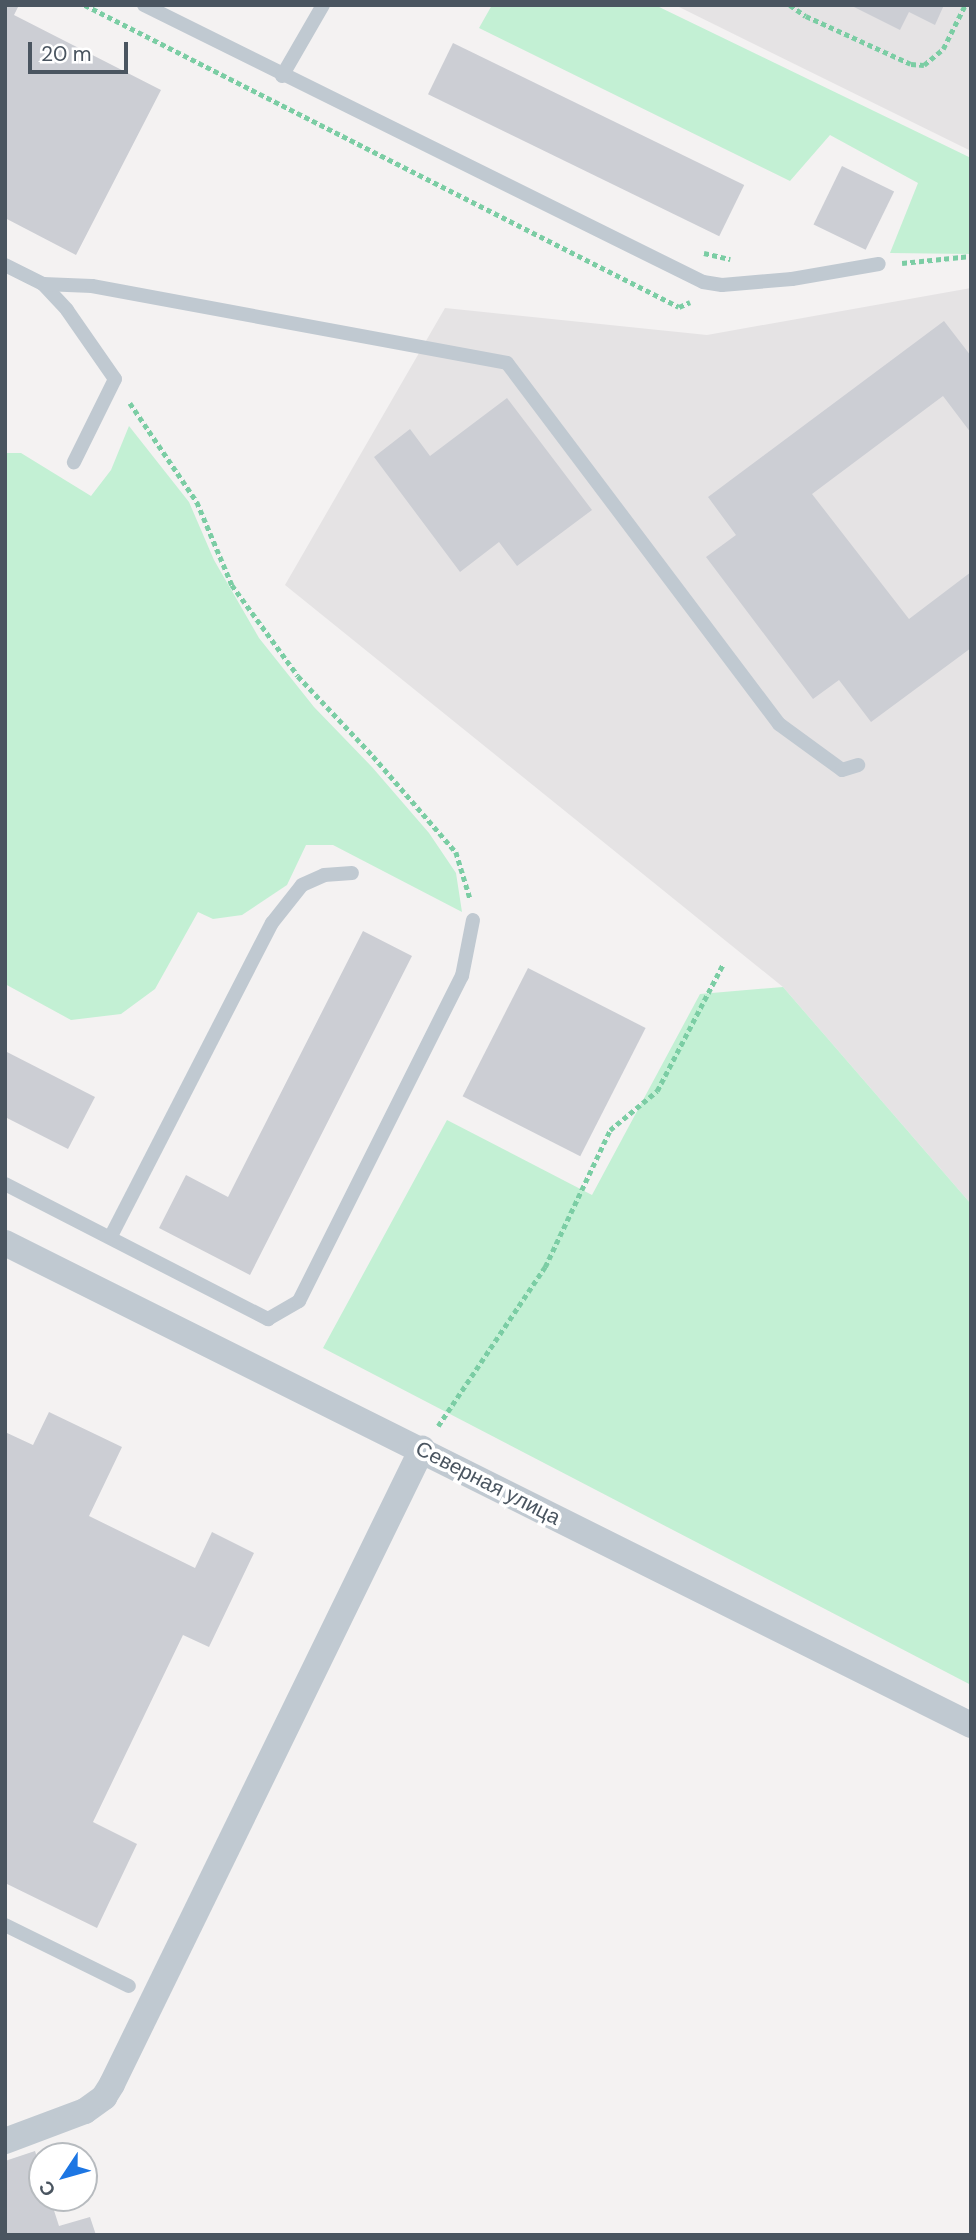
<!DOCTYPE html>
<meta charset="utf-8">
<style>
body{margin:0}
#map{position:relative;width:976px;height:2240px;overflow:hidden;background:#f4f2f2;font-family:"DM Sans",sans-serif}
div>[style]{position:absolute}
.education>*{inset:0;background:#e5e3e4}
.green>*{inset:0;background:#c3f0d4}
.building>*{inset:0;background:#ccced4;transform-origin:0 0}
.path>*{height:4.5px;margin-top:-2.25px;transform-origin:0;background:repeating-linear-gradient(90deg,#7bcda4 0 5px,transparent 0 8.5px)}
.lane>*{height:14px;margin:-7px;padding:0 7px;transform-origin:7px;border-radius:7px;background:#c0c9d1}
.street>*{height:26px;margin:-13px;padding:0 13px;transform-origin:13px;border-radius:13px;background:#c0c9d1}
span{translate:-50% -50%;white-space:nowrap;text-align:center;line-height:1.15;-webkit-text-stroke:7px #fff;paint-order:stroke}
.street-label{font-size:21px;color:#4a5560}
.frame{position:absolute;inset:0;border:7px solid #4a5560;pointer-events:none}
.north{position:absolute;left:28px;top:2142px;width:70px;height:70px;box-sizing:border-box;background:#fff;border:2px solid #b7bbbf;border-radius:50%;rotate:234deg;font-size:19px;font-weight:700;line-height:28px;text-align:center;color:#4a5560}
.north::after{content:'';display:block;margin:auto;width:24px;height:32px;background:#1d76e3;clip-path:polygon(50% 0,100% 100%,50% 72%,0 100%)}
.scale{position:absolute;left:28px;top:42px;width:100px;height:32px;box-sizing:border-box;border:4px solid #4a5560;border-top:0;padding-left:9px;font-size:21px;line-height:24px;white-space:nowrap;color:#4a5560;-webkit-text-stroke:5px #fff;paint-order:stroke}
</style>
<div id="map">
<div class="education">
<div style="clip-path:polygon(675px 5px,971px 5px,971px 151px)"></div>
<div style="clip-path:polygon(971px 288px,971px 1204px,783px 987px,285px 585px,445px 308px,707px 335px)"></div>
</div>
<div class="green">
<div style="clip-path:polygon(492px 5px,655px 5px,971px 158px,971px 254px,890px 253px,918px 183px,830px 135px,790px 181px,479px 28px)"></div>
<div style="clip-path:polygon(129px 426px,189px 502px,214px 560px,259px 638px,314px 707px,372px 767px,429px 833px,456px 873px,462px 912px,333px 845px,306px 845px,287px 885px,242px 915px,213px 919px,198px 912px,155px 989px,121px 1014px,71px 1020px,5px 984px,5px 453px,21px 453px,91px 496px,111px 470px)"></div>
<div style="clip-path:polygon(783px 987px,971px 1204px,971px 1685px,323px 1348px,447px 1120px,592px 1195px,700px 994px)"></div>
</div>
<div class="building">
<div style="clip-path:polygon(5px 5px,19px 5px,14px 15px,161px 90px,76px 255px,5px 218px)"></div>
<div style="clip-path:polygon(850px 5px,944px 5px,935px 25px,909px 12px,900px 30px)"></div>
<div style="left:453px;top:43px;width:324px;height:57px;rotate:26deg"></div>
<div style="left:842px;top:166px;width:58px;height:65px;rotate:26deg"></div>
<div style="clip-path:polygon(944px 321px,971px 356px,971px 433px,943px 396px,812px 494px,909px 619px,971px 572px,971px 648px,871px 722px,839px 680px,813px 699px,706px 557px,736px 535px,708px 497px)"></div>
<div style="clip-path:polygon(507px 398px,592px 510px,517px 566px,499px 542px,460px 572px,374px 457px,410px 429px,430px 456px)"></div>
<div style="clip-path:polygon(363px 931px,412px 956px,250px 1275px,159px 1228px,186px 1175px,228px 1197px)"></div>
<div style="left:528px;top:968px;width:132px;height:144px;rotate:27deg"></div>
<div style="clip-path:polygon(5px 1051px,95px 1097px,68px 1149px,5px 1117px)"></div>
<div style="clip-path:polygon(49px 1412px,122px 1447px,89px 1516px,195px 1568px,212px 1532px,254px 1553px,209px 1647px,183px 1635px,93px 1822px,137px 1844px,97px 1928px,5px 1883px,5px 1432px,33px 1445px)"></div>
<div style="clip-path:polygon(35px 2151px,42px 2173px,42px 2198px,50px 2198px,59px 2226px,90px 2217px,96px 2235px,5px 2235px,5px 2161px)"></div>
</div>
<div class="path">
<div style="left:85px;top:5px;width:666px;rotate:26.95deg"></div>
<div style="left:679px;top:307px;width:12px;rotate:-24deg"></div>
<div style="left:790px;top:5px;width:19px;rotate:35deg"></div>
<div style="left:806px;top:16px;width:115px;rotate:24.6deg"></div>
<div style="left:911px;top:64px;width:13px;rotate:4deg"></div>
<div style="left:924px;top:65px;width:25px;rotate:-40deg"></div>
<div style="left:943px;top:49px;width:49px;rotate:-63.4deg"></div>
<div style="left:704px;top:253px;width:27px;rotate:13deg"></div>
<div style="left:902px;top:263px;width:69px;rotate:-5.8deg"></div>
<div style="left:130px;top:403px;width:120px;rotate:55.9deg"></div>
<div style="left:197px;top:502px;width:90px;rotate:67.1deg"></div>
<div style="left:232px;top:585px;width:112px;rotate:54deg"></div>
<div style="left:298px;top:676px;width:110px;rotate:46.8deg"></div>
<div style="left:373px;top:756px;width:127px;rotate:49.2deg"></div>
<div style="left:456px;top:852px;width:48px;rotate:73.1deg"></div>
<div style="left:438px;top:1426px;width:192px;rotate:-56.1deg"></div>
<div style="left:545px;top:1267px;width:152px;rotate:-64.6deg"></div>
<div style="left:610px;top:1130px;width:61px;rotate:-39.7deg"></div>
<div style="left:657px;top:1091px;width:143px;rotate:-62.5deg"></div>
</div>
<div class="lane">
<div style="left:144px;top:5px;width:624px;rotate:26.36deg"></div>
<div style="left:703px;top:282px;width:19px;rotate:9deg"></div>
<div style="left:722px;top:285px;width:70px;rotate:-4.9deg"></div>
<div style="left:792px;top:279px;width:88px;rotate:-9.8deg"></div>
<div style="left:282px;top:76px;width:82px;rotate:-60deg"></div>
<div style="left:5px;top:265px;width:42px;rotate:26.6deg"></div>
<div style="left:43px;top:284px;width:35px;rotate:47deg"></div>
<div style="left:67px;top:310px;width:84px;rotate:55.2deg"></div>
<div style="left:115px;top:379px;width:93px;rotate:116.3deg"></div>
<div style="left:43px;top:284px;width:49px;rotate:2.3deg"></div>
<div style="left:92px;top:286px;width:422px;rotate:10.5deg"></div>
<div style="left:507px;top:363px;width:452px;rotate:53deg"></div>
<div style="left:779px;top:724px;width:78px;rotate:36.1deg"></div>
<div style="left:842px;top:770px;width:17px;rotate:-17deg"></div>
<div style="left:5px;top:1184px;width:296px;rotate:27.2deg"></div>
<div style="left:268px;top:1319px;width:36px;rotate:-30deg"></div>
<div style="left:299px;top:1301px;width:364px;rotate:-63.4deg"></div>
<div style="left:462px;top:976px;width:57px;rotate:-78.9deg"></div>
<div style="left:111px;top:1236px;width:352px;rotate:-62.8deg"></div>
<div style="left:272px;top:923px;width:48px;rotate:-51.7deg"></div>
<div style="left:302px;top:885px;width:24px;rotate:-24deg"></div>
<div style="left:324px;top:875px;width:28px;rotate:-4deg"></div>
<div style="left:5px;top:1925px;width:138px;rotate:26.2deg"></div>
</div>
<div class="street">
<div style="left:5px;top:1243px;width:1080px;rotate:26.52deg"></div>
<div style="left:5px;top:2141px;width:85px;rotate:-20.6deg"></div>
<div style="left:85px;top:2111px;width:24px;rotate:-36deg"></div>
<div style="left:104px;top:2097px;width:15px;rotate:-58deg"></div>
<div style="left:112px;top:2084px;width:707px;rotate:-63.98deg"></div>
</div>
<div class="street-label">
<span style="left:488px;top:1483px;rotate:27deg">Северная улица</span>
</div>
<div class="frame"></div>
<div class="north">С</div>
<div class="scale">20 m</div>
</div>
